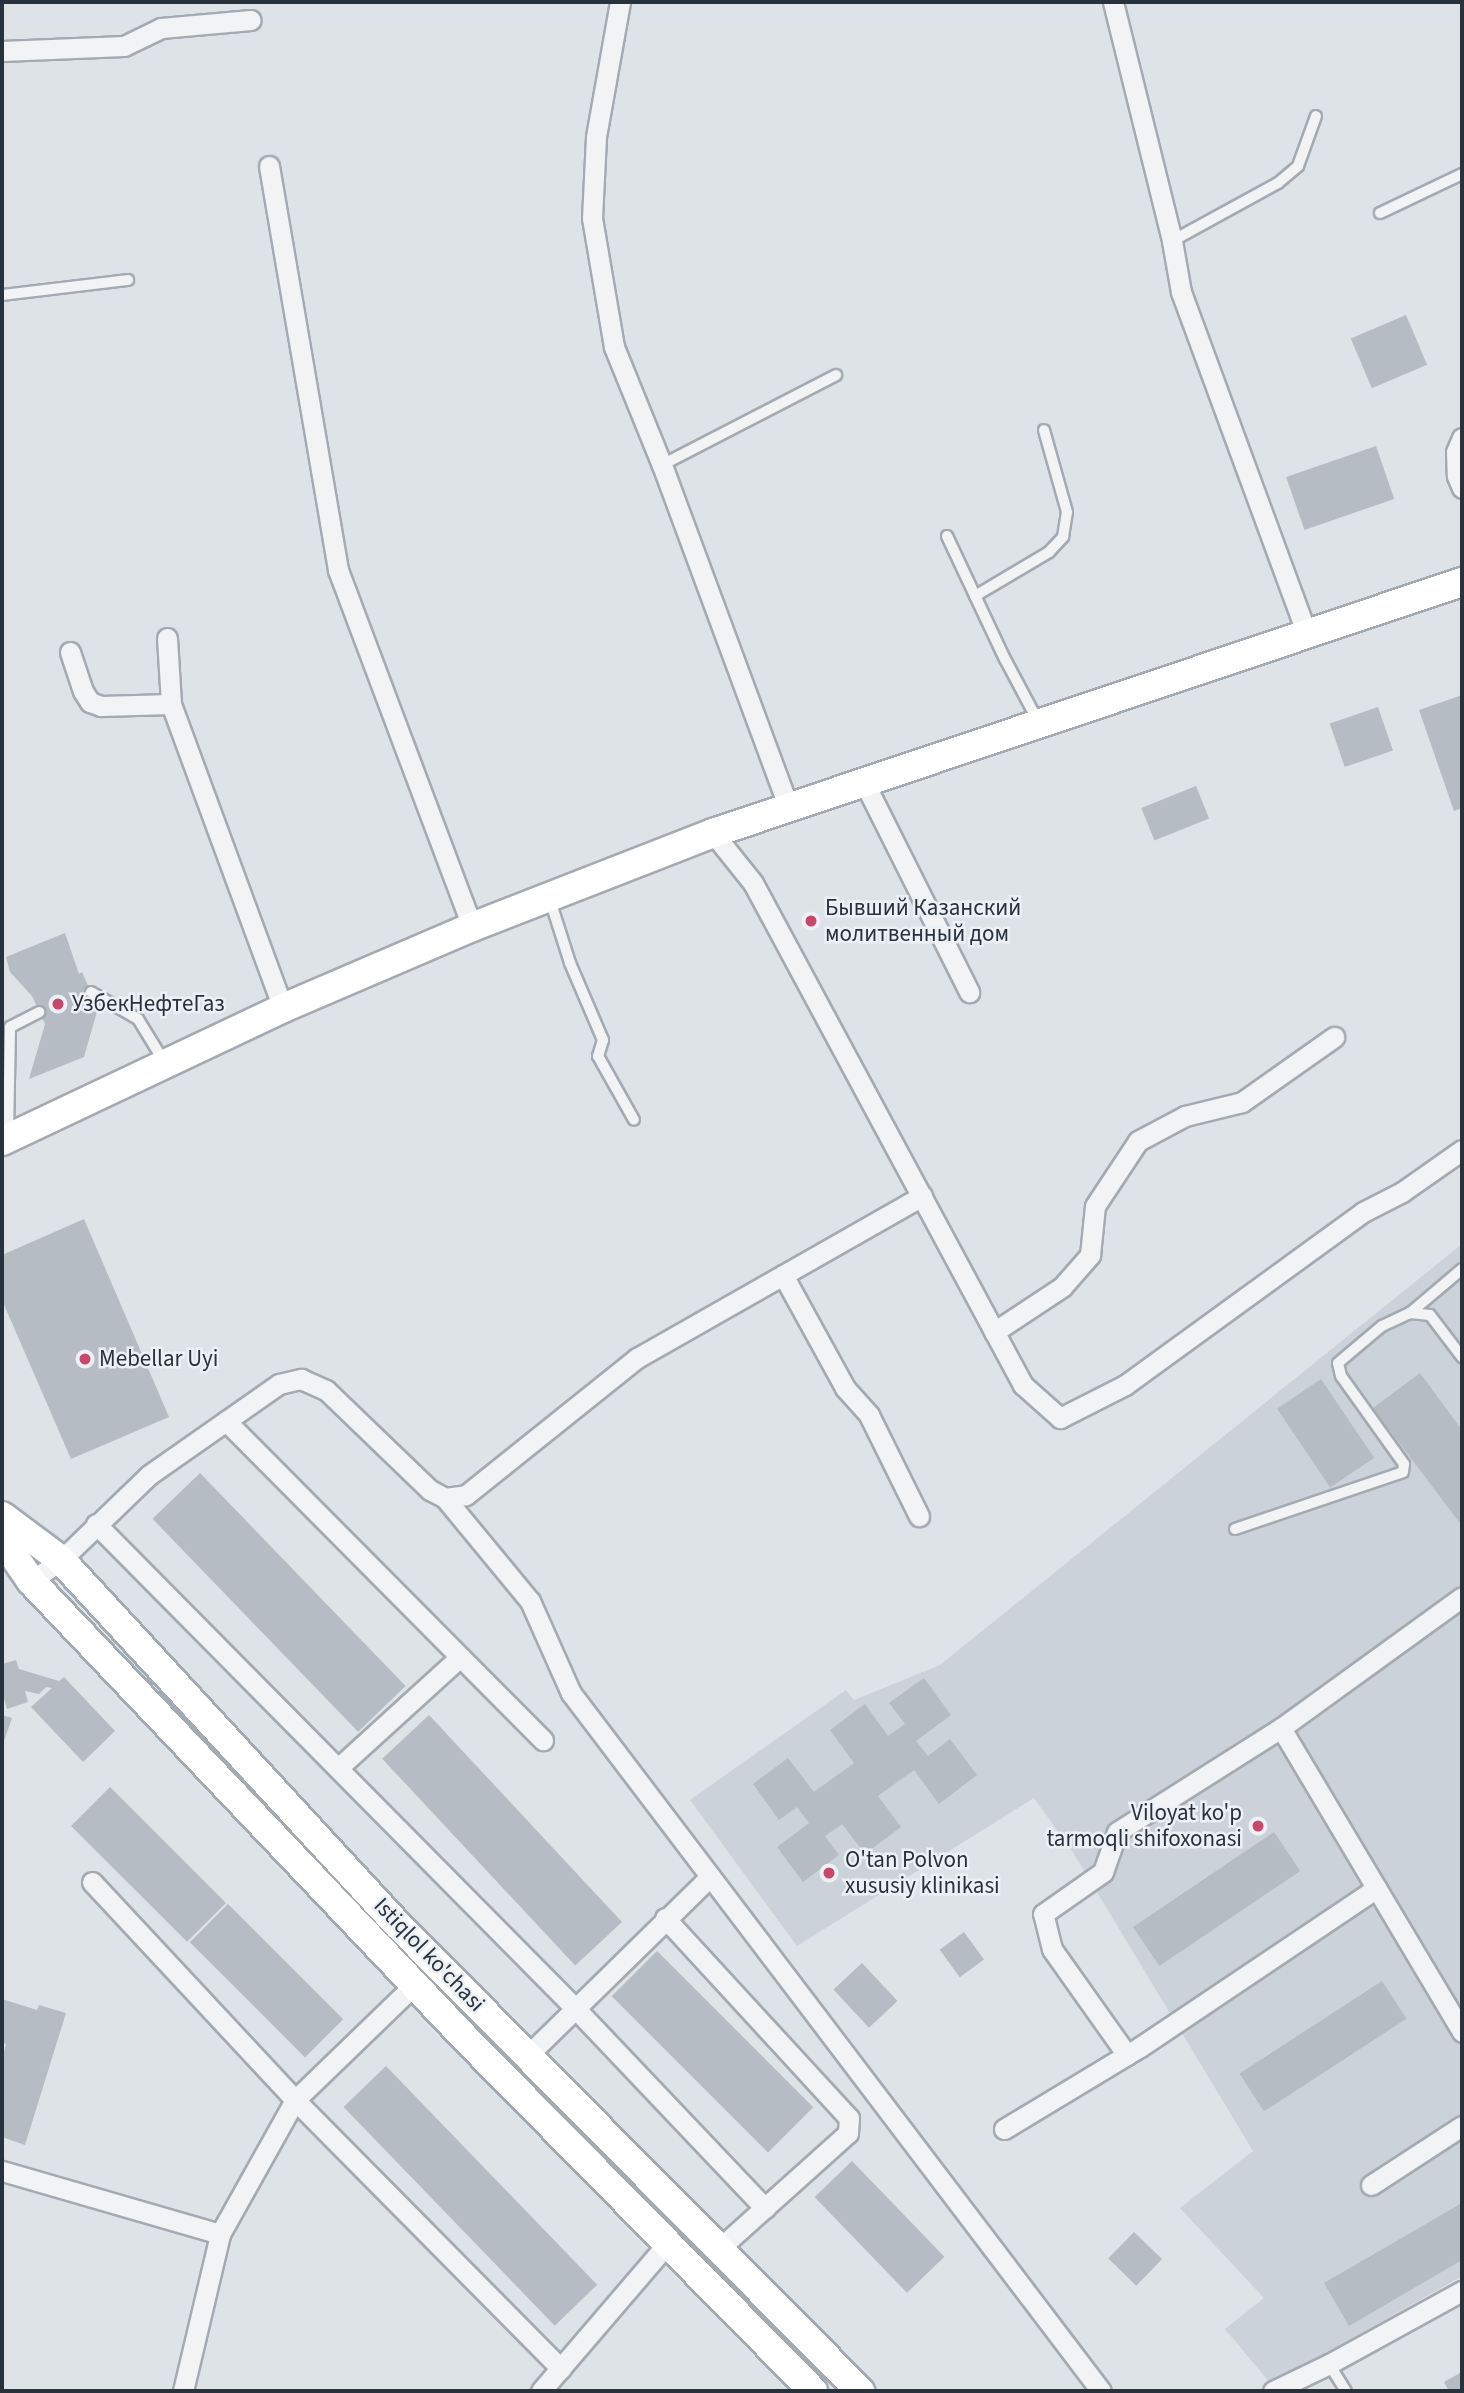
<!DOCTYPE html>
<meta charset="utf-8">
<style>
body{margin:0}
#map{position:relative;width:1464px;height:2393px;overflow:hidden;background:#dee3e7;font-family:"Source Sans 3",sans-serif}
div>[style]{position:absolute}
.built>*{inset:0;background:#ccd2d9}
.building>*{inset:0;background:#b6bcc3;transform-origin:0 0}
.roads{filter:drop-shadow(2px 0 #a4aab1) drop-shadow(-2px 0 #a4aab1) drop-shadow(0 2px #a4aab1) drop-shadow(0 -2px #a4aab1)}
.service>*{height:10px;margin:-5px;padding:0 5px;transform-origin:5px;border-radius:5px;background:#f1f3f5}
.minor>*{height:19px;margin:-9.5px;padding:0 9.5px;transform-origin:9.5px;border-radius:9.5px;background:#f1f3f5}
.secondary>*{height:28px;margin:-14px;padding:0 14px;transform-origin:14px;border-radius:14px;background:#fff}
.dots>*{width:19px;height:19px;translate:-50% -50%;box-sizing:border-box;border:4px solid #edf1f5;border-radius:50%}
span{translate:-50% -50%;white-space:nowrap;text-align:center;line-height:1.15;-webkit-text-stroke:5px #edf1f5;paint-order:stroke}
.poi-label{font-size:23px;color:#28323d}
.left{translate:0 -50%;text-align:left}
.right{translate:-100% -50%;text-align:right}
.street-label{font-size:23px;color:#28323d}
.frame{position:absolute;inset:0;border:4px solid #28323d;pointer-events:none}
</style>
<div id="map">
<div class="built">
<div style="clip-path:polygon(1462px 1244px,1462px 2276px,1271px 2384px,1225px 2329px,1264px 2298px,1180px 2208px,1253px 2151px,1074px 1854px,1034px 1798px,797px 1946px,690px 1800px,846px 1690px,854px 1700px,940px 1665px)"></div>
</div>
<div class="building">
<div style="left:1406px;top:315px;width:54px;height:60px;rotate:67deg"></div>
<div style="left:1376px;top:446px;width:56px;height:95px;rotate:71deg"></div>
<div style="clip-path:polygon(1462px 695px,1462px 808px,1454px 811px,1419px 710px)"></div>
<div style="left:1378px;top:707px;width:46px;height:51px;rotate:71deg"></div>
<div style="left:1196px;top:786px;width:35px;height:59px;rotate:68deg"></div>
<div style="clip-path:polygon(65px 933px,79px 974px,82px 972px,98px 1008px,84px 1057px,29px 1079px,45px 1024px,32px 996px,10px 972px,6px 957px)"></div>
<div style="clip-path:polygon(84px 1219px,169px 1417px,71px 1459px,2px 1300px,2px 1255px)"></div>
<div style="clip-path:polygon(1420px 1373px,1462px 1430px,1462px 1526px,1373px 1408px)"></div>
<div style="left:1321px;top:1379px;width:95px;height:53px;rotate:56deg"></div>
<div style="left:200px;top:1473px;width:296px;height:66px;rotate:46deg"></div>
<div style="clip-path:polygon(16px 1660px,19px 1669px,59px 1681px,64px 1677px,115px 1731px,83px 1762px,31px 1707px,52px 1688px,46px 1687px,39px 1694px,25px 1691px,28px 1702px,7px 1709px,4px 1698px,2px 1701px,2px 1664px)"></div>
<div style="clip-path:polygon(924px 1678px,951px 1715px,916px 1741px,928px 1756px,950px 1739px,977px 1775px,939px 1804px,914px 1770px,878px 1796px,901px 1827px,865px 1854px,842px 1824px,825px 1836px,839px 1855px,803px 1882px,777px 1847px,809px 1823px,797px 1807px,779px 1820px,753px 1784px,788px 1758px,814px 1792px,854px 1763px,830px 1730px,865px 1704px,888px 1736px,905px 1724px,889px 1703px)"></div>
<div style="clip-path:polygon(2px 1715px,12px 1718px,2px 1747px)"></div>
<div style="left:429px;top:1715px;width:283px;height:64px;rotate:47deg"></div>
<div style="left:110px;top:1787px;width:164px;height:55px;rotate:45deg"></div>
<div style="left:1274px;top:1832px;width:47px;height:170px;rotate:56deg"></div>
<div style="left:228px;top:1904px;width:163px;height:54px;rotate:45deg"></div>
<div style="left:964px;top:1932px;width:34px;height:30px;rotate:54deg"></div>
<div style="left:657px;top:1951px;width:221px;height:64px;rotate:45deg"></div>
<div style="left:862px;top:1963px;width:52px;height:39px;rotate:47deg"></div>
<div style="left:1382px;top:1981px;width:45px;height:170px;rotate:57deg"></div>
<div style="clip-path:polygon(2px 1999px,37px 2010px,39px 2005px,66px 2013px,25px 2145px,2px 2137px,2px 2059px,6px 2044px,2px 2043px)"></div>
<div style="left:386px;top:2066px;width:304px;height:59px;rotate:46deg"></div>
<div style="left:852px;top:2161px;width:133px;height:52px;rotate:46deg"></div>
<div style="clip-path:polygon(1462px 2203px,1462px 2260px,1349px 2326px,1324px 2283px)"></div>
<div style="left:1134px;top:2232px;width:39px;height:37px;rotate:44deg"></div>
<div style="clip-path:polygon(1462px 2372px,1462px 2391px,1449px 2391px,1444px 2382px)"></div>
</div>
<div class="roads">
<div class="service">
<div style="left:1380px;top:213px;width:91px;rotate:-25.4deg"></div>
<div style="left:1172px;top:241px;width:121px;rotate:-28.7deg"></div>
<div style="left:1278px;top:183px;width:26px;rotate:-40deg"></div>
<div style="left:1298px;top:166px;width:53px;rotate:-70.2deg"></div>
<div style="left:2px;top:295px;width:127px;rotate:-6.8deg"></div>
<div style="left:662px;top:465px;width:196px;rotate:-27.3deg"></div>
<div style="left:947px;top:536px;width:136px;rotate:64.8deg"></div>
<div style="left:1005px;top:659px;width:70px;rotate:62deg"></div>
<div style="left:975px;top:596px;width:86px;rotate:-30.7deg"></div>
<div style="left:1049px;top:552px;width:21px;rotate:-47deg"></div>
<div style="left:1063px;top:537px;width:25px;rotate:-81deg"></div>
<div style="left:1067px;top:512px;width:85px;rotate:-105.7deg"></div>
<div style="left:549px;top:897px;width:69px;rotate:72.3deg"></div>
<div style="left:570px;top:963px;width:84px;rotate:66.8deg"></div>
<div style="left:603px;top:1040px;width:17px;rotate:107deg"></div>
<div style="left:598px;top:1056px;width:73px;rotate:60.6deg"></div>
<div style="left:91px;top:992px;width:54px;rotate:29.9deg"></div>
<div style="left:138px;top:1019px;width:48px;rotate:58.6deg"></div>
<div style="left:8px;top:1134px;width:107px;rotate:-88.9deg"></div>
<div style="left:10px;top:1027px;width:33px;rotate:-27deg"></div>
<div style="left:1410px;top:1313px;width:68px;rotate:-40.2deg"></div>
<div style="left:1235px;top:1529px;width:177px;rotate:-18.7deg"></div>
<div style="left:1403px;top:1472px;width:8px;rotate:-83deg"></div>
<div style="left:1404px;top:1464px;width:108px;rotate:-125.6deg"></div>
<div style="left:1341px;top:1376px;width:13px;rotate:-103deg"></div>
<div style="left:1338px;top:1363px;width:57px;rotate:-40.1deg"></div>
<div style="left:1382px;top:1326px;width:31px;rotate:-25deg"></div>
<div style="left:1410px;top:1313px;width:20px;rotate:6deg"></div>
<div style="left:1430px;top:1315px;width:53px;rotate:52.7deg"></div>
<div style="left:1329px;top:2364px;width:32px;rotate:58deg"></div>
</div>
<div class="minor">
<div style="left:620px;top:2px;width:137px;rotate:100.1deg"></div>
<div style="left:596px;top:137px;width:81px;rotate:92.8deg"></div>
<div style="left:592px;top:218px;width:131px;rotate:80.3deg"></div>
<div style="left:614px;top:347px;width:127px;rotate:67.9deg"></div>
<div style="left:662px;top:465px;width:367px;rotate:69.7deg"></div>
<div style="left:1113px;top:2px;width:246px;rotate:76.1deg"></div>
<div style="left:1172px;top:241px;width:52px;rotate:80deg"></div>
<div style="left:1181px;top:292px;width:364px;rotate:69.8deg"></div>
<div style="left:2px;top:51px;width:122px;rotate:-2.3deg"></div>
<div style="left:124px;top:46px;width:41px;rotate:-25.9deg"></div>
<div style="left:161px;top:28px;width:90px;rotate:-5.1deg"></div>
<div style="left:269px;top:166px;width:410px;rotate:80.3deg"></div>
<div style="left:338px;top:570px;width:381px;rotate:69.4deg"></div>
<div style="left:1462px;top:438px;width:15px;rotate:113deg"></div>
<div style="left:1456px;top:452px;width:24px;rotate:88deg"></div>
<div style="left:1457px;top:476px;width:13px;rotate:67deg"></div>
<div style="left:167px;top:638px;width:66px;rotate:86.5deg"></div>
<div style="left:171px;top:704px;width:324px;rotate:69.8deg"></div>
<div style="left:70px;top:652px;width:41px;rotate:71.6deg"></div>
<div style="left:83px;top:691px;width:13px;rotate:58deg"></div>
<div style="left:90px;top:702px;width:12px;rotate:20deg"></div>
<div style="left:101px;top:706px;width:70px;rotate:-1.6deg"></div>
<div style="left:865px;top:784px;width:233px;rotate:63.4deg"></div>
<div style="left:713px;top:833px;width:64px;rotate:51.3deg"></div>
<div style="left:753px;top:883px;width:570px;rotate:61.73deg"></div>
<div style="left:1023px;top:1385px;width:50px;rotate:41.7deg"></div>
<div style="left:1060px;top:1418px;width:73px;rotate:-26.9deg"></div>
<div style="left:1125px;top:1385px;width:294px;rotate:-36deg"></div>
<div style="left:1363px;top:1212px;width:44px;rotate:-27.1deg"></div>
<div style="left:1402px;top:1192px;width:73px;rotate:-35deg"></div>
<div style="left:783px;top:1275px;width:129px;rotate:61.2deg"></div>
<div style="left:845px;top:1388px;width:36px;rotate:48deg"></div>
<div style="left:869px;top:1415px;width:113px;rotate:63.7deg"></div>
<div style="left:994px;top:1332px;width:82px;rotate:-33.5deg"></div>
<div style="left:1062px;top:1287px;width:43px;rotate:-48.8deg"></div>
<div style="left:1090px;top:1255px;width:49px;rotate:-84.2deg"></div>
<div style="left:1095px;top:1206px;width:78px;rotate:-56.5deg"></div>
<div style="left:1138px;top:1141px;width:53px;rotate:-28deg"></div>
<div style="left:1185px;top:1116px;width:59px;rotate:-13.8deg"></div>
<div style="left:1242px;top:1102px;width:113px;rotate:-35.2deg"></div>
<div style="left:226px;top:1421px;width:450px;rotate:45.2deg"></div>
<div style="left:445px;top:1498px;width:21px;rotate:-8deg"></div>
<div style="left:466px;top:1495px;width:219px;rotate:-38.7deg"></div>
<div style="left:637px;top:1358px;width:328px;rotate:-29.6deg"></div>
<div style="left:96px;top:1524px;width:681px;rotate:45.3deg"></div>
<div style="left:575px;top:2008px;width:276px;rotate:46.5deg"></div>
<div style="left:31px;top:1581px;width:37px;rotate:-35deg"></div>
<div style="left:61px;top:1560px;width:122px;rotate:-44deg"></div>
<div style="left:149px;top:1475px;width:159px;rotate:-35deg"></div>
<div style="left:279px;top:1384px;width:23px;rotate:-13deg"></div>
<div style="left:301px;top:1379px;width:27px;rotate:24deg"></div>
<div style="left:326px;top:1390px;width:144px;rotate:43.9deg"></div>
<div style="left:430px;top:1490px;width:17px;rotate:28deg"></div>
<div style="left:445px;top:1498px;width:134px;rotate:50.5deg"></div>
<div style="left:530px;top:1601px;width:101px;rotate:66deg"></div>
<div style="left:571px;top:1693px;width:876px;rotate:52.79deg"></div>
<div style="left:1281px;top:1728px;width:354px;rotate:59.2deg"></div>
<div style="left:338px;top:1768px;width:165px;rotate:-42.3deg"></div>
<div style="left:92px;top:1882px;width:298px;rotate:47deg"></div>
<div style="left:295px;top:2100px;width:378px;rotate:45.3deg"></div>
<div style="left:665px;top:1918px;width:272px;rotate:47.4deg"></div>
<div style="left:849px;top:2118px;width:15px;rotate:94deg"></div>
<div style="left:848px;top:2133px;width:172px;rotate:138.1deg"></div>
<div style="left:528px;top:2055px;width:255px;rotate:-44.4deg"></div>
<div style="left:1127px;top:2055px;width:130px;rotate:-125.3deg"></div>
<div style="left:1052px;top:1949px;width:36px;rotate:-104deg"></div>
<div style="left:1043px;top:1914px;width:73px;rotate:-35deg"></div>
<div style="left:1103px;top:1872px;width:42px;rotate:-70.7deg"></div>
<div style="left:1117px;top:1832px;width:194px;rotate:-32.4deg"></div>
<div style="left:1281px;top:1728px;width:223px;rotate:-35.9deg"></div>
<div style="left:1004px;top:2129px;width:159px;rotate:-31.1deg"></div>
<div style="left:1140px;top:2047px;width:285px;rotate:-33.9deg"></div>
<div style="left:2px;top:2171px;width:227px;rotate:16.1deg"></div>
<div style="left:1371px;top:2185px;width:108px;rotate:-33deg"></div>
<div style="left:183px;top:2391px;width:161px;rotate:-76.7deg"></div>
<div style="left:220px;top:2234px;width:154px;rotate:-60.8deg"></div>
<div style="left:295px;top:2100px;width:167px;rotate:-44deg"></div>
<div style="left:541px;top:2391px;width:195px;rotate:-49.4deg"></div>
<div style="left:1273px;top:2391px;width:62px;rotate:-25.7deg"></div>
<div style="left:1329px;top:2364px;width:152px;rotate:-28.8deg"></div>
</div>
<div class="secondary">
<div style="left:2px;top:1141px;width:311px;rotate:-25.3deg"></div>
<div style="left:283px;top:1008px;width:206px;rotate:-23.2deg"></div>
<div style="left:472px;top:927px;width:259px;rotate:-21.3deg"></div>
<div style="left:713px;top:833px;width:790px;rotate:-18.53deg"></div>
<div style="left:2px;top:1516px;width:74px;rotate:36.7deg"></div>
<div style="left:61px;top:1560px;width:495px;rotate:47.3deg"></div>
<div style="left:397px;top:1924px;width:658px;rotate:45.25deg"></div>
<div style="left:2px;top:1539px;width:51px;rotate:55.4deg"></div>
<div style="left:31px;top:1581px;width:636px;rotate:46.47deg"></div>
<div style="left:469px;top:2042px;width:490px;rotate:45.4deg"></div>
</div>
</div>
<div class="dots">
<div style="left:811px;top:921px;background:#c7486a"></div>
<div style="left:58px;top:1004px;background:#c7486a"></div>
<div style="left:85px;top:1359px;background:#c7486a"></div>
<div style="left:1258px;top:1826px;background:#c7486a"></div>
<div style="left:829px;top:1873px;background:#c7486a"></div>
</div>
<div class="poi-label">
<span class="left" style="left:825px;top:921px">Бывший Казанский<br>молитвенный дом</span>
<span class="left" style="left:72px;top:1004px">УзбекНефтеГаз</span>
<span class="left" style="left:99px;top:1359px">Mebellar Uyi</span>
<span class="right" style="left:1242px;top:1826px">Viloyat ko'p<br>tarmoqli shifoxonasi</span>
<span class="left" style="left:845px;top:1873px">O'tan Polvon<br>xususiy klinikasi</span>
</div>
<div class="street-label">
<span style="left:429px;top:1955px;rotate:46deg">Istiqlol ko'chasi</span>
</div>
<div class="frame"></div>
</div>
